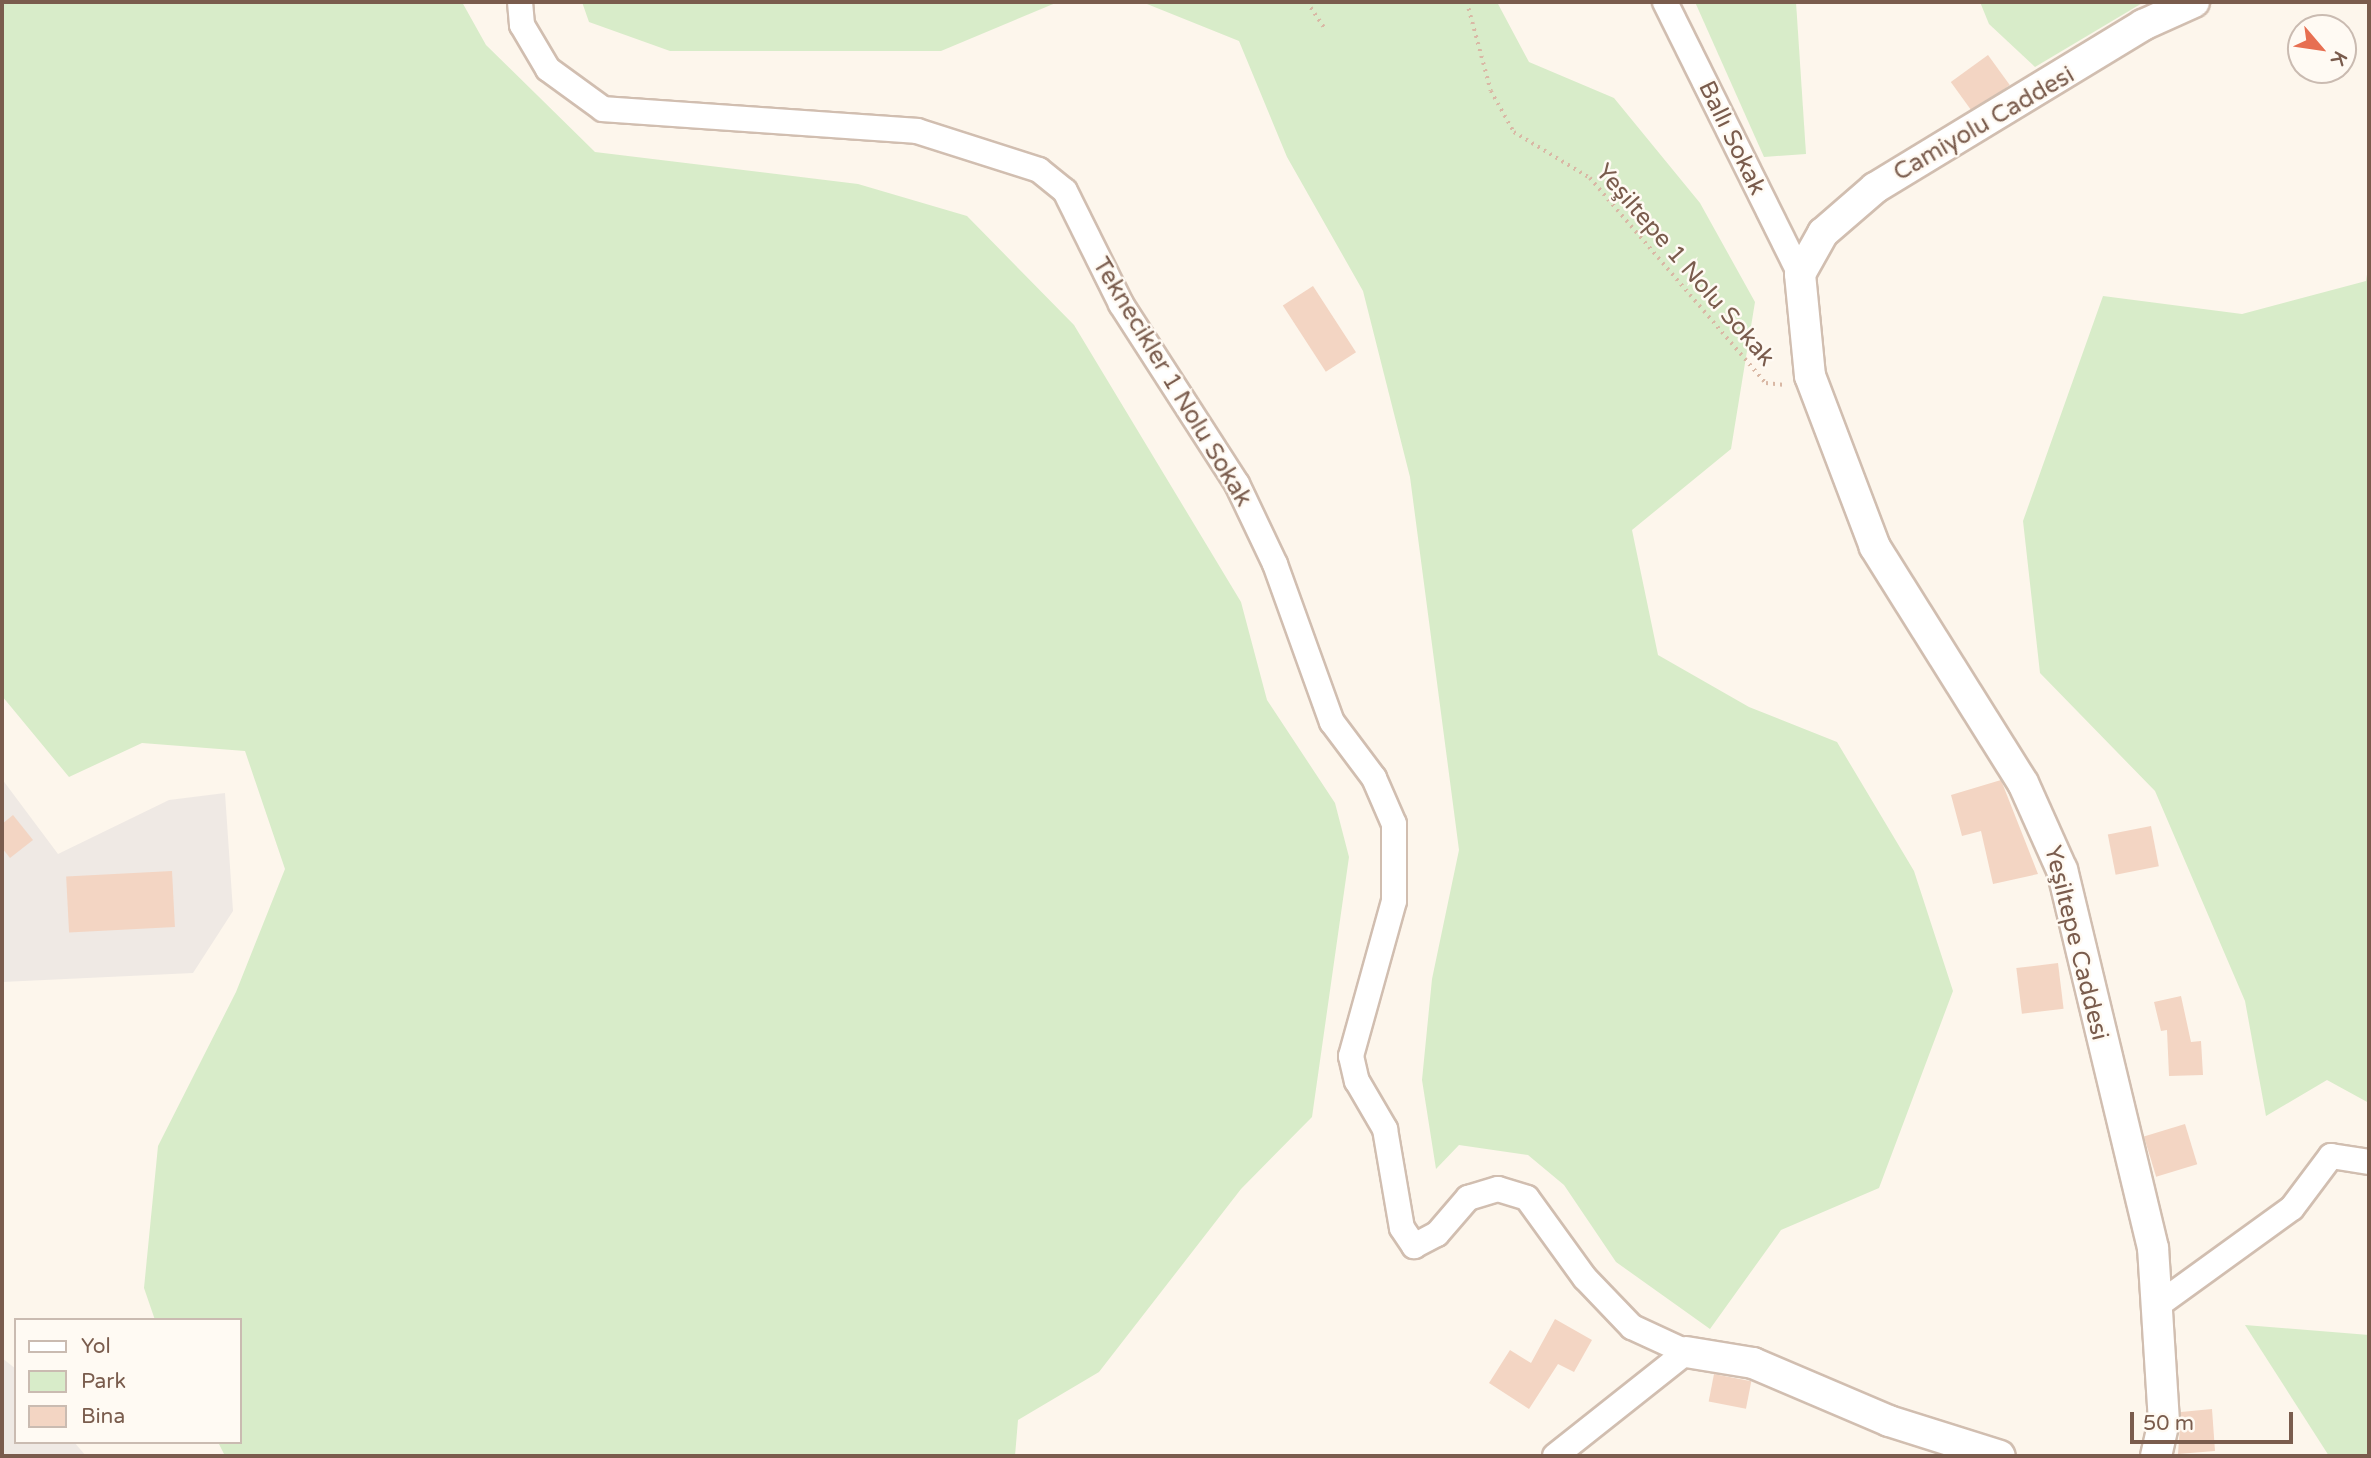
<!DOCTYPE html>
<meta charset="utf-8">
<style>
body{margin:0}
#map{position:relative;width:2371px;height:1458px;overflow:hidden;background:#fdf6ec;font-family:"Varela Round",sans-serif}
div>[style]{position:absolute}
.industrial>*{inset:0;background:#efe9e4}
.green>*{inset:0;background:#d8ecc9}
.building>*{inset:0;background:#f3d5c3;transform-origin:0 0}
.path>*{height:3.5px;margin-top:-1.75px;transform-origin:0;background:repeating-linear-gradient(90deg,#d9b8a5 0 2px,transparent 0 7px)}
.roads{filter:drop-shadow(2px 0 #d1beb0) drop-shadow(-2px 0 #d1beb0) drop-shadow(0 2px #d1beb0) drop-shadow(0 -2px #d1beb0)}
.minor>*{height:24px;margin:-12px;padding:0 12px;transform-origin:12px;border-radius:12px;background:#fff}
.tertiary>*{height:30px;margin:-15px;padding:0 15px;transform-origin:15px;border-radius:15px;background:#fff}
span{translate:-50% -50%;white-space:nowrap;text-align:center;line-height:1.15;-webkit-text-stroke:5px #fffaf3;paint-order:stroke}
.street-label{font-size:24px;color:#7a5c4d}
.frame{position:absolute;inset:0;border:4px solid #7a5c4d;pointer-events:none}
.legend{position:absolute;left:14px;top:1318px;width:228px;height:126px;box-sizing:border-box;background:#fffaf3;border:2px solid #cabbb1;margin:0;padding:9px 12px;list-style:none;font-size:21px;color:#7a5c4d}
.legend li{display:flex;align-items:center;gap:14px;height:35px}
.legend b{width:35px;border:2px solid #cabbb1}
.north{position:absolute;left:2287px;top:14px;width:70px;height:70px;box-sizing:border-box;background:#fffaf3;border:2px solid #cabbb1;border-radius:50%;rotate:119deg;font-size:19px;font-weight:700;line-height:28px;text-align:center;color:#7a5c4d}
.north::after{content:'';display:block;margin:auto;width:24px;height:32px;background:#e76f51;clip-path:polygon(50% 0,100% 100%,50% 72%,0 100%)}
.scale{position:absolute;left:2130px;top:1412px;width:163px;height:32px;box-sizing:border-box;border:4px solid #7a5c4d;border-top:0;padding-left:9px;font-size:21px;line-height:24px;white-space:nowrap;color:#7a5c4d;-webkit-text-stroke:5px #fffaf3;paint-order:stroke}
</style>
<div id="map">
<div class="industrial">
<div style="clip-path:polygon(2px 779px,58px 854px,169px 800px,225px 793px,233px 911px,193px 973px,2px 982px)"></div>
<div style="clip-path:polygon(2px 1358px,16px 1369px,16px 1442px,74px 1442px,86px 1456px,2px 1456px)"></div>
</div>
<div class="green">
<div style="clip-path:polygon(2px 2px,462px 2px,486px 45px,595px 152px,858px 184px,967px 216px,1074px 325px,1241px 602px,1267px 700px,1335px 803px,1349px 857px,1312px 1117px,1241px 1189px,1099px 1372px,1018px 1420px,1015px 1456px,225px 1456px,218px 1442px,240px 1442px,240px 1320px,155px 1320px,144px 1288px,158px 1146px,236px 992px,285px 869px,245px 751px,142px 743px,69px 777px,2px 696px)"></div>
<div style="clip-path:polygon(582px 2px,1058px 2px,941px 51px,670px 51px,589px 22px)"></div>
<div style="clip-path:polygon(1142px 2px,1497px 2px,1529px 62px,1614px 98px,1700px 203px,1755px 302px,1731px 449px,1632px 530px,1658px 655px,1749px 707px,1837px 742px,1914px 871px,1953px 991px,1879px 1188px,1781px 1230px,1710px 1329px,1616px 1262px,1564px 1185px,1528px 1155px,1459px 1145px,1436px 1169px,1422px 1080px,1432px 979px,1459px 850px,1410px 477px,1363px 291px,1287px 157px,1239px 41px)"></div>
<div style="clip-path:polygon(1695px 2px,1796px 2px,1806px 154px,1764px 157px)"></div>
<div style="clip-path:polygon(1980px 2px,2144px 2px,2035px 67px,1989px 24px)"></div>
<div style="clip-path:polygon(2369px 261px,2369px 1103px,2327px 1080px,2266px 1116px,2245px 1001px,2155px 791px,2040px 673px,2023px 521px,2103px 296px,2242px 314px,2366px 281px)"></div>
<div style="clip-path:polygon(2245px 1325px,2369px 1335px,2369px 1456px,2329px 1456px)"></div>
</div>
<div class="building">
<div style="left:1988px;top:55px;width:37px;height:46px;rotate:54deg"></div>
<div style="left:1313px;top:286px;width:79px;height:36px;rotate:57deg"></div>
<div style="clip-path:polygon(2001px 780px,2038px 874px,1993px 884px,1981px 831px,1962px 836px,1951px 795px)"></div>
<div style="clip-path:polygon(13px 815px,33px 840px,10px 858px,2px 848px,2px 824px)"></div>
<div style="left:2151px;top:826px;width:41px;height:44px;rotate:79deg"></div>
<div style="left:172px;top:871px;width:56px;height:106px;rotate:87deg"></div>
<div style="left:2058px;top:963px;width:46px;height:42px;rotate:83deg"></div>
<div style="clip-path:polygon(2181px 996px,2191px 1042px,2201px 1041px,2203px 1075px,2169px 1076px,2167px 1030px,2161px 1031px,2154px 1002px)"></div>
<div style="left:2185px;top:1124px;width:42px;height:43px;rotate:73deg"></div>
<div style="clip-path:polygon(1555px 1319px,1592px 1340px,1574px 1372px,1558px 1364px,1529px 1409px,1489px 1383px,1510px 1350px,1531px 1363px)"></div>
<div style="left:1714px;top:1374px;width:38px;height:28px;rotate:11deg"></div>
<div style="clip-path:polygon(2212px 1409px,2215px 1451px,2178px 1454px,2181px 1412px)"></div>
</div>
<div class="path">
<div style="left:1307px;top:2px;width:32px;rotate:56deg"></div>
<div style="left:1467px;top:2px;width:92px;rotate:74.9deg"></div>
<div style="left:1491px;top:91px;width:47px;rotate:60.7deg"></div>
<div style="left:1514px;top:132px;width:89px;rotate:31.2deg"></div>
<div style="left:1590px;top:178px;width:270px;rotate:49.4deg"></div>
<div style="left:1766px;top:383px;width:19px;rotate:6deg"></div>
</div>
<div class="roads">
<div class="minor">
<div style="left:520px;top:2px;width:23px;rotate:85deg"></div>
<div style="left:522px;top:25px;width:51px;rotate:59.4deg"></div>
<div style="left:548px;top:69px;width:68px;rotate:36deg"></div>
<div style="left:603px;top:109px;width:315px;rotate:4deg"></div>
<div style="left:917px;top:131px;width:128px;rotate:17.7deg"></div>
<div style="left:1039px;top:170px;width:33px;rotate:39deg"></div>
<div style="left:1065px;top:191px;width:126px;rotate:63.6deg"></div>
<div style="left:1121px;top:304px;width:214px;rotate:57.2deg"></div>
<div style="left:1237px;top:484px;width:89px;rotate:64.6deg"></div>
<div style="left:1275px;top:564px;width:168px;rotate:70.2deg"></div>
<div style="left:1332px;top:722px;width:70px;rotate:53.1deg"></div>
<div style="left:1374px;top:778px;width:50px;rotate:66.5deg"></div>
<div style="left:1394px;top:824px;width:77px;rotate:90deg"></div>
<div style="left:1394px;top:901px;width:161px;rotate:105.5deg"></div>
<div style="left:1351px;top:1056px;width:26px;rotate:77deg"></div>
<div style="left:1357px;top:1081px;width:56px;rotate:59.7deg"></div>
<div style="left:1385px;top:1129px;width:100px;rotate:80.3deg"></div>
<div style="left:1402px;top:1228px;width:22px;rotate:56deg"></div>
<div style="left:1414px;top:1246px;width:26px;rotate:-28deg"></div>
<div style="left:1437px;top:1234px;width:48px;rotate:-49.3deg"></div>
<div style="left:1468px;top:1198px;width:31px;rotate:-17deg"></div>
<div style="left:1498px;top:1189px;width:30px;rotate:17deg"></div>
<div style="left:1527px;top:1198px;width:99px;rotate:54.1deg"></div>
<div style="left:1585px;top:1278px;width:68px;rotate:46.2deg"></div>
<div style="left:1632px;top:1327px;width:60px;rotate:24.8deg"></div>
<div style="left:1665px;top:2px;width:304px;rotate:63.6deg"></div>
<div style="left:2158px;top:1305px;width:165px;rotate:-35.9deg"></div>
<div style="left:2292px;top:1208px;width:65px;rotate:-53.1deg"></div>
<div style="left:2331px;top:1156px;width:38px;rotate:9deg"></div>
<div style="left:1555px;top:1456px;width:167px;rotate:-38.4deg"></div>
</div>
<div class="tertiary">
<div style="left:1686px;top:1352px;width:68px;rotate:9.3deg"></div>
<div style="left:1753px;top:1363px;width:148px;rotate:23.1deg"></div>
<div style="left:1889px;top:1421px;width:116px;rotate:17.5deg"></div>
<div style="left:2156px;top:1456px;width:35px;rotate:-77deg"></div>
<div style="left:2164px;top:1422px;width:174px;rotate:-93.6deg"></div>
<div style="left:2153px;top:1248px;width:389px;rotate:-103.5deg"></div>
<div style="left:2062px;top:870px;width:95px;rotate:-114.1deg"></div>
<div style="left:2023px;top:783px;width:279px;rotate:-122.1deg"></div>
<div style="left:1875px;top:547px;width:183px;rotate:-110.8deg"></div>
<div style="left:1810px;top:376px;width:102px;rotate:-95.6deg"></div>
<div style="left:1800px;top:274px;width:47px;rotate:-60.7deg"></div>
<div style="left:1823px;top:233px;width:69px;rotate:-40.9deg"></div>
<div style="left:1875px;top:188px;width:314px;rotate:-31.3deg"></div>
<div style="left:2143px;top:25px;width:56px;rotate:-24.3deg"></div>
</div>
</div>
<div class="street-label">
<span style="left:1984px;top:124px;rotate:-30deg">Camiyolu Caddesi</span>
<span style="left:1732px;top:138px;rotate:64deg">Ballı Sokak</span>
<span style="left:1685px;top:265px;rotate:49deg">Yeşiltepe 1 Nolu Sokak</span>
<span style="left:1172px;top:382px;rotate:59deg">Teknecikler 1 Nolu Sokak</span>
<span style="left:2076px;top:943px;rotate:76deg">Yeşiltepe Caddesi</span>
</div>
<div class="frame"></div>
<ul class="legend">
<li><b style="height:9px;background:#fff"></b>Yol</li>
<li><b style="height:19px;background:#d8ecc9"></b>Park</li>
<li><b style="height:19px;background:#f3d5c3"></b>Bina</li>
</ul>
<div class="north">K</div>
<div class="scale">50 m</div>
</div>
